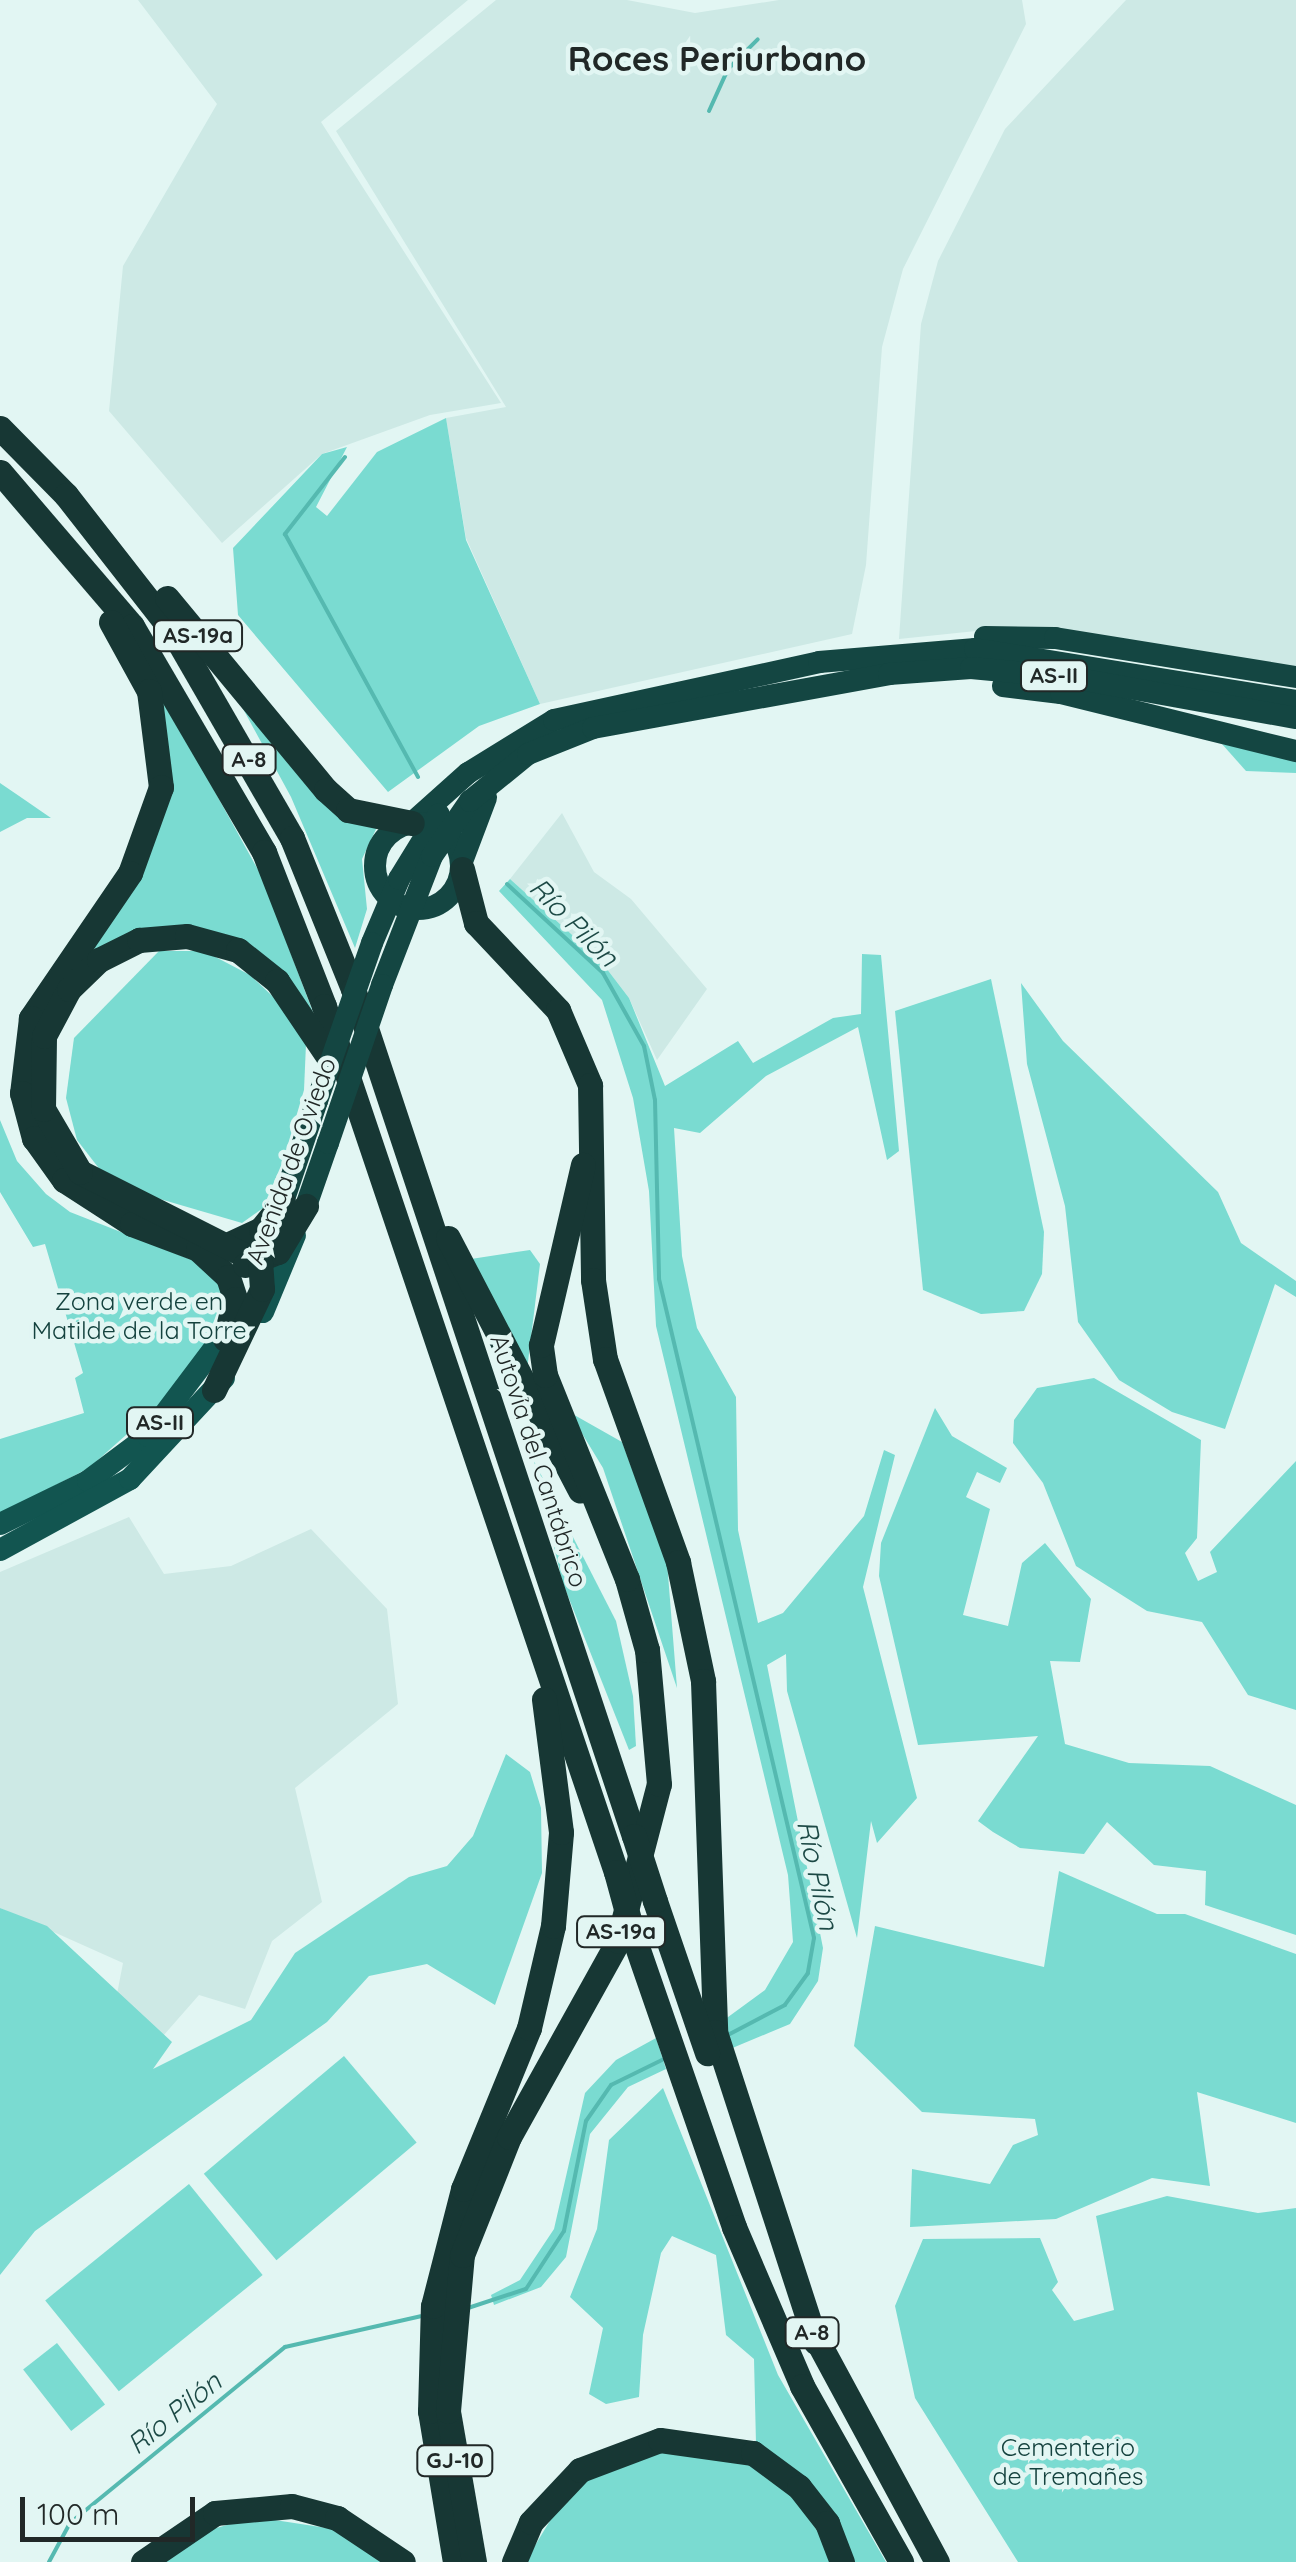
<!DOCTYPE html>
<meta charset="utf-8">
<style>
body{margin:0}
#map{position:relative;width:1296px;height:2562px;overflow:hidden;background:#e2f6f3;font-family:Quicksand,sans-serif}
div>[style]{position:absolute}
.built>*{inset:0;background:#cde9e5}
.green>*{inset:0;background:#7adbd1;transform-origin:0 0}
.stream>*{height:4px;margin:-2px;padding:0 2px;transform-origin:2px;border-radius:2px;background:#55b9b0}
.primary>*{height:22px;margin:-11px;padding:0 11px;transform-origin:11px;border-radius:11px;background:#125550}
.trunk>*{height:22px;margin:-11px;padding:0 11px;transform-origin:11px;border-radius:11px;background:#144642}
.trunk>.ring{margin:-11px;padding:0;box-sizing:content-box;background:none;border:22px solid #144642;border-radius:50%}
.motorway>*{height:25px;margin:-12.5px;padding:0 12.5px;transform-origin:12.5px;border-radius:12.5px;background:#173734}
.trunk-bridge>*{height:22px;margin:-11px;padding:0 11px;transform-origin:11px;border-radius:11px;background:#144642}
.motorway-bridge>*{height:25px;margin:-12.5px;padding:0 12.5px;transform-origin:12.5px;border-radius:12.5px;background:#173734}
span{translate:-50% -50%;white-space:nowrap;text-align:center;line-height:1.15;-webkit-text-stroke:9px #e2f6f3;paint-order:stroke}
.shield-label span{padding:2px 8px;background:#e2f6f3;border:2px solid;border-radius:8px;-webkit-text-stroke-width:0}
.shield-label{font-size:22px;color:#212827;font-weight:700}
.street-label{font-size:25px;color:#212827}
.park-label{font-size:25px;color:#14423e}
.water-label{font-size:28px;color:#1c4945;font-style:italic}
.district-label{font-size:35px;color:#212827;font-weight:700}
.scale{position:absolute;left:20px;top:2497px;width:175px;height:45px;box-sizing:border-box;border:5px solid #212827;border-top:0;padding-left:12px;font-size:30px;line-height:35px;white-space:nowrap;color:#212827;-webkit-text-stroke:8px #e2f6f3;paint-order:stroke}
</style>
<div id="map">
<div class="built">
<div style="clip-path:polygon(138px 0,468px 0,321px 122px,501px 403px,430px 415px,322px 454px,222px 543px,109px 411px,123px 266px,217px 104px)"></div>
<div style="clip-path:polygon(496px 0,627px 0,695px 13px,779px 0,1022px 0,1026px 24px,903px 269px,882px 347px,866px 565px,852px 634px,540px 704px,466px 538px,446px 418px,506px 407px,336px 131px)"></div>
<div style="clip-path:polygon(1126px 0,1296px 0,1296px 670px,976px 631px,899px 639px,921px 324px,938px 261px,1005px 129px)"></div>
<div style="clip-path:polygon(562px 813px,594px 872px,631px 899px,707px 989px,657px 1060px,629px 998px,600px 960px,510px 879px)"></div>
<div style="clip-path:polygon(129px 1517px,164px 1574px,231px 1566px,311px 1529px,387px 1609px,398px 1704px,295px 1788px,322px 1902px,272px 1941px,245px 2009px,199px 1995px,163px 2036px,117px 1994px,123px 1963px,0 1908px,0 1572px)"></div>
</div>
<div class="green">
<div style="clip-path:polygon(446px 418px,466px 540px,540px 704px,479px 726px,388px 792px,238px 615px,233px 548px,322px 454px,347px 447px,316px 507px,327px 516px,377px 452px)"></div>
<div style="clip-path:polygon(156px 685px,262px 877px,314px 1015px,200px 931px,81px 963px,152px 843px)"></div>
<div style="clip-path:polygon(235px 694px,377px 827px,362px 859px,367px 909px,355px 948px,291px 797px)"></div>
<div style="clip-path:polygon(1222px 744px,1296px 757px,1296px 773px,1246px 771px)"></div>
<div style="clip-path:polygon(0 783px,22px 798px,51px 818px,27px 818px,0 832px)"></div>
<div style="clip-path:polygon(510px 879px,600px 960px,629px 998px,665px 1086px,738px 1041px,753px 1063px,833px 1018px,861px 1014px,862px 954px,881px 955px,899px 1151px,887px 1160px,858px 1027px,766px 1076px,700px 1133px,674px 1128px,682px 1256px,697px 1328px,736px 1397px,738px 1530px,758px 1623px,783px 1613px,864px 1516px,884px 1450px,895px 1455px,863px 1587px,917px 1798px,877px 1843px,871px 1821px,857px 1938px,787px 1691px,786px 1654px,767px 1665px,823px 1948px,818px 1981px,790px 2024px,730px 2049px,724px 2020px,765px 1990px,793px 1942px,788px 1875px,656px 1326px,649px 1191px,633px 1098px,602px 1000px,499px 891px)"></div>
<div style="clip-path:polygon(159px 951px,204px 951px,250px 975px,285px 1008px,306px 1044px,304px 1090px,283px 1161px,263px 1208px,242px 1223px,136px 1192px,101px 1171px,77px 1140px,66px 1098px,74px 1038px)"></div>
<div style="clip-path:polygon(991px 979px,1044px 1232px,1042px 1274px,1024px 1311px,981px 1314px,923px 1290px,895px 1011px)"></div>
<div style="clip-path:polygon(1021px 983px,1063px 1041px,1218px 1192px,1241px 1243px,1296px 1281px,1296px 1297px,1275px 1284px,1225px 1429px,1172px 1412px,1119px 1380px,1078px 1322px,1065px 1206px,1027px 1064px)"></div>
<div style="clip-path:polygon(0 1120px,17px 1161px,46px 1194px,70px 1212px,210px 1267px,224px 1293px,206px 1343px,163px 1402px,89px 1468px,0 1514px,0 1439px,84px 1413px,75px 1378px,83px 1373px,45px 1244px,33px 1247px,0 1192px)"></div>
<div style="clip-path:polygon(530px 1250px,540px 1264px,527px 1370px,471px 1259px)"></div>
<div style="clip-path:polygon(1094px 1378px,1201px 1440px,1197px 1538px,1185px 1553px,1198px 1581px,1217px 1572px,1210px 1552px,1296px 1461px,1296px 1710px,1248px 1695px,1202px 1622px,1147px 1611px,1076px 1566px,1043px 1483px,1013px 1443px,1014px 1420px,1037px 1388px)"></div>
<div style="clip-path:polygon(935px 1408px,952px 1436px,1007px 1468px,1000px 1483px,977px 1472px,966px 1497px,990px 1509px,963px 1615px,1008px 1626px,1022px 1563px,1045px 1543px,1091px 1599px,1080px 1662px,1050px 1661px,1065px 1744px,1129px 1763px,1210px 1766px,1296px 1805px,1296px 1935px,1205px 1905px,1206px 1871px,1154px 1865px,1107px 1822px,1084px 1854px,1020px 1848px,993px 1832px,978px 1821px,1038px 1736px,918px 1745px,879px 1576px,881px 1543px)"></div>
<div style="clip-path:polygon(569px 1412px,622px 1442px,667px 1562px,677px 1688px,603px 1468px)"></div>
<div style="clip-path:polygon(534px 1461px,616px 1621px,633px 1696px,636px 1746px,629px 1750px,562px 1581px)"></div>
<div style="clip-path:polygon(506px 1754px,530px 1772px,541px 1808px,542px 1873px,495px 2005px,427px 1964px,369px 1976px,327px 2022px,35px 2231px,0 2275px,0 1908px,47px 1926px,172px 2042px,153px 2069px,251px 2020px,295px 1953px,409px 1877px,447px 1866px,473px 1836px)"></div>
<div style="clip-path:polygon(1059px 1871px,1157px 1914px,1185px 1914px,1296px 1954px,1296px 2123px,1197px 2092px,1210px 2186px,1152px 2178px,1056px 2219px,910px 2227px,912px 2169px,990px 2184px,1013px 2145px,1038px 2135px,1035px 2119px,922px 2112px,854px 2046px,875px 1926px,1044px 1967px)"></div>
<div style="clip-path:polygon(656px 2038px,666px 2069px,628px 2087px,590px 2134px,566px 2257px,541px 2287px,494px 2305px,491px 2295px,520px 2280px,554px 2229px,585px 2093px,616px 2060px)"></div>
<div style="left:344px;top:2056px;width:113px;height:183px;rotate:50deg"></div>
<div style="clip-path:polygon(663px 2088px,778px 2375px,886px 2562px,855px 2562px,839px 2531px,756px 2444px,754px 2359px,726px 2335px,716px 2255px,672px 2236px,661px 2253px,643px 2335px,639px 2397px,606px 2404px,589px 2394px,603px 2328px,570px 2297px,597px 2229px,609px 2140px)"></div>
<div style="left:189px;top:2184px;width:117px;height:185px;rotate:51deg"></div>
<div style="clip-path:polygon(1167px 2196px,1258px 2213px,1296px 2208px,1296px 2562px,1018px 2562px,915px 2398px,895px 2306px,923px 2239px,1040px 2238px,1058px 2282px,1052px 2290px,1074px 2321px,1114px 2310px,1096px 2216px)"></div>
<div style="left:57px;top:2343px;width:78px;height:43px;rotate:52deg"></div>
<div style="clip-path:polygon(649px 2448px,740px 2458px,802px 2503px,834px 2562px,525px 2562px,568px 2491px,607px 2463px)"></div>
<div style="clip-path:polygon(255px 2517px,340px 2530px,390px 2562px,162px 2562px,213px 2529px)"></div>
</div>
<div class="stream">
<div style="left:709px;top:111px;width:46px;rotate:-65.7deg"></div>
<div style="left:728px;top:69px;width:42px;rotate:-45deg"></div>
<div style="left:345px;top:457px;width:98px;rotate:127.9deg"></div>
<div style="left:285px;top:534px;width:277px;rotate:61.3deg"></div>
<div style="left:507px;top:884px;width:131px;rotate:42.8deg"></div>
<div style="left:603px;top:973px;width:84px;rotate:60.7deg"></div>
<div style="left:644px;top:1046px;width:55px;rotate:78.5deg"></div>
<div style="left:655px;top:1100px;width:179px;rotate:88.7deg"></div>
<div style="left:659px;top:1279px;width:677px;rotate:76.76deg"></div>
<div style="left:814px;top:1938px;width:36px;rotate:100deg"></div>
<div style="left:808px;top:1973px;width:39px;rotate:126deg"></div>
<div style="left:785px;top:2005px;width:69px;rotate:152.3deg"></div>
<div style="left:465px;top:2309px;width:64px;rotate:-18.2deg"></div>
<div style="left:526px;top:2289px;width:69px;rotate:-56.8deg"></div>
<div style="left:564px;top:2231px;width:112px;rotate:-78.7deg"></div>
<div style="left:586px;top:2121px;width:44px;rotate:-55.2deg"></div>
<div style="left:611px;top:2085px;width:59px;rotate:-26.1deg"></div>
<div style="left:49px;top:2562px;width:44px;rotate:-61.7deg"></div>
<div style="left:70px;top:2523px;width:278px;rotate:-39.3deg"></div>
<div style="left:285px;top:2347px;width:139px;rotate:-12.8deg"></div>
</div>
<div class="primary">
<div style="left:263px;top:1312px;width:83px;rotate:-67.4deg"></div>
<div style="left:0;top:1524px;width:98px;rotate:-26deg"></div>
<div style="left:88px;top:1481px;width:75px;rotate:-36.9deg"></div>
<div style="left:148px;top:1436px;width:138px;rotate:-53deg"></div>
<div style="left:0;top:1550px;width:148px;rotate:-28.6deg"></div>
<div style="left:130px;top:1479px;width:138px;rotate:-47.1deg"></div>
</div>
<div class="trunk">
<div style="left:985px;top:637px;width:70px;rotate:0.8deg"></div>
<div style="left:1055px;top:638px;width:244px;rotate:9.2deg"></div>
<div style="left:1003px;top:686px;width:58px;rotate:6.9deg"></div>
<div style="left:1061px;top:693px;width:242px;rotate:13.9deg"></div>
<div style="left:412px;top:823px;width:75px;rotate:-41.8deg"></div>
<div style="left:468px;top:773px;width:101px;rotate:-31.6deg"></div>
<div style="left:554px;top:720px;width:271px;rotate:-12.3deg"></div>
<div style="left:819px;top:662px;width:157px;rotate:-4.8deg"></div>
<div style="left:975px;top:649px;width:325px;rotate:9.2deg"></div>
<div class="ring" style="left:375px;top:823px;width:64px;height:64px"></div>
<div style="left:461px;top:864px;width:71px;rotate:-69.3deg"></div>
<div style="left:372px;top:943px;width:69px;rotate:-67.1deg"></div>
<div style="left:399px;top:879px;width:76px;rotate:-58.4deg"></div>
<div style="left:382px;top:985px;width:138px;rotate:-68.8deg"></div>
<div style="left:432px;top:856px;width:67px;rotate:-55.4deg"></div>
<div style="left:470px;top:801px;width:75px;rotate:-39deg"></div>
<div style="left:528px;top:754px;width:70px;rotate:-21.8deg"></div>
<div style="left:593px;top:728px;width:301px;rotate:-10.3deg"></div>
<div style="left:889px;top:674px;width:82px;rotate:-4.2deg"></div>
<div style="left:971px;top:668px;width:97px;rotate:5.3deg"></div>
<div style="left:1068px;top:677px;width:232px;rotate:10.2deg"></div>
<div style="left:283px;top:1202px;width:107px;rotate:-71.4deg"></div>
<div style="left:306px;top:1206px;width:67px;rotate:-70.8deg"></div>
</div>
<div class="motorway">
<div style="left:0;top:428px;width:94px;rotate:45.4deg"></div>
<div style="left:66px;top:495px;width:174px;rotate:52deg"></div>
<div style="left:173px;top:632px;width:238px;rotate:60deg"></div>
<div style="left:292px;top:838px;width:163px;rotate:68deg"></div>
<div style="left:353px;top:989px;width:892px;rotate:71.65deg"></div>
<div style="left:0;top:472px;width:203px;rotate:49.4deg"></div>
<div style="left:132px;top:626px;width:262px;rotate:59.7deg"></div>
<div style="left:264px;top:852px;width:165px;rotate:68.7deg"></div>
<div style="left:324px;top:1006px;width:914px;rotate:71.37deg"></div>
<div style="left:167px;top:598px;width:249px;rotate:50.4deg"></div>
<div style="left:326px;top:790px;width:30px;rotate:42deg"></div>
<div style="left:348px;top:810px;width:65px;rotate:11.5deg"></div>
<div style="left:111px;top:622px;width:79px;rotate:61.2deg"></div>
<div style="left:149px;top:691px;width:97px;rotate:82.9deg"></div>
<div style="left:161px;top:787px;width:91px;rotate:109.8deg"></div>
<div style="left:130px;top:873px;width:176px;rotate:124.3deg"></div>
<div style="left:31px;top:1018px;width:76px;rotate:96.8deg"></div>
<div style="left:22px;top:1093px;width:47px;rotate:75.1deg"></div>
<div style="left:34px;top:1138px;width:52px;rotate:54.5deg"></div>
<div style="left:64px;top:1180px;width:81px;rotate:32.9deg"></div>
<div style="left:132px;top:1224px;width:71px;rotate:20.7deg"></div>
<div style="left:198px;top:1249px;width:41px;rotate:43deg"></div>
<div style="left:228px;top:1277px;width:23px;rotate:72deg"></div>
<div style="left:235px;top:1299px;width:41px;rotate:104deg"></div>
<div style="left:462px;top:869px;width:56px;rotate:75.5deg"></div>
<div style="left:476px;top:923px;width:120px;rotate:46.7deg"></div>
<div style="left:558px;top:1010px;width:82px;rotate:66.9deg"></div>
<div style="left:590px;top:1085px;width:195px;rotate:89.1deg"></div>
<div style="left:593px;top:1280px;width:80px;rotate:81.4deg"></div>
<div style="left:605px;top:1359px;width:216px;rotate:70.2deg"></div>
<div style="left:678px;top:1562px;width:122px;rotate:78.1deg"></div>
<div style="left:703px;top:1681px;width:351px;rotate:88deg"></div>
<div style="left:715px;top:2032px;width:326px;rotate:72deg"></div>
<div style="left:448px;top:1238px;width:285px;rotate:62.4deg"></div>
<div style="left:229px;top:1244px;width:35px;rotate:-25deg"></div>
<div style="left:261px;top:1229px;width:35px;rotate:-51deg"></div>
<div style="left:260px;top:1263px;width:202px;rotate:-153.2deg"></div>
<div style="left:80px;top:1172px;width:73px;rotate:-120.4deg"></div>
<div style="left:43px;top:1109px;width:73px;rotate:-89.2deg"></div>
<div style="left:44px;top:1036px;width:53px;rotate:-62deg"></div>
<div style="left:69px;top:989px;width:42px;rotate:-44deg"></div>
<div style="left:99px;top:960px;width:45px;rotate:-26.6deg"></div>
<div style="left:139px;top:940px;width:48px;rotate:-4.8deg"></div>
<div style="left:187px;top:936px;width:53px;rotate:15.4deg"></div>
<div style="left:238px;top:950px;width:50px;rotate:38.5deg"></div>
<div style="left:277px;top:981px;width:93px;rotate:56deg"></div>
<div style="left:245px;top:1265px;width:35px;rotate:-22deg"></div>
<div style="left:278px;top:1252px;width:54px;rotate:-58.7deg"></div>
<div style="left:214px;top:1390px;width:112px;rotate:-64.6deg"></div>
<div style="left:262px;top:1289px;width:26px;rotate:-94deg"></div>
<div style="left:655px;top:1901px;width:161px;rotate:71.1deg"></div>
<div style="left:634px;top:1938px;width:306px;rotate:70.9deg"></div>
<div style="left:734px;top:2227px;width:173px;rotate:66.8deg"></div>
<div style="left:802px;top:2386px;width:202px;rotate:60.6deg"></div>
<div style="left:811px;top:2329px;width:265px;rotate:61.6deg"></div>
<div style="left:143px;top:2562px;width:87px;rotate:-34.2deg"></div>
<div style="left:215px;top:2513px;width:77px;rotate:-5.2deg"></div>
<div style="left:292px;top:2506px;width:47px;rotate:14.9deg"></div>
<div style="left:337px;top:2518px;width:79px;rotate:33.7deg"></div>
<div style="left:455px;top:2562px;width:153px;rotate:-99.4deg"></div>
<div style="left:430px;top:2411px;width:105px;rotate:-88.4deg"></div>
<div style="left:433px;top:2306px;width:121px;rotate:-75.6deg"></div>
<div style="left:463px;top:2189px;width:174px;rotate:-67.7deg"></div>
<div style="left:529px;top:2028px;width:105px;rotate:-76.8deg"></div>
<div style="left:553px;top:1926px;width:94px;rotate:-85.1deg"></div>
<div style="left:561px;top:1832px;width:134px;rotate:-97.3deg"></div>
<div style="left:474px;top:2562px;width:153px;rotate:-99.8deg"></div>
<div style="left:448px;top:2411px;width:157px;rotate:-84.9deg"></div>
<div style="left:462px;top:2255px;width:127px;rotate:-68.3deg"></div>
<div style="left:509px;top:2137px;width:224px;rotate:-60.9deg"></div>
<div style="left:618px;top:1941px;width:162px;rotate:-75.4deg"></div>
<div style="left:659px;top:1784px;width:135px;rotate:-95.1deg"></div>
<div style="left:647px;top:1650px;width:74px;rotate:-105.7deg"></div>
<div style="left:627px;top:1579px;width:220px;rotate:-111.9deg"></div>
<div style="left:545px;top:1375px;width:30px;rotate:-98deg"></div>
<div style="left:541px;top:1345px;width:185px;rotate:-76.9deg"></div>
<div style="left:514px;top:2562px;width:43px;rotate:-67deg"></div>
<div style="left:531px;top:2522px;width:71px;rotate:-46.7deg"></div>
<div style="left:580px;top:2470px;width:85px;rotate:-20.6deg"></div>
<div style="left:660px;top:2440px;width:94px;rotate:8deg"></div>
<div style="left:753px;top:2453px;width:57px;rotate:36.5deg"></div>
<div style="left:799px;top:2487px;width:46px;rotate:52.1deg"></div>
<div style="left:827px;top:2523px;width:42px;rotate:69deg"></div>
</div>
<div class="trunk-bridge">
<div style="left:317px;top:1101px;width:167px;rotate:-70.8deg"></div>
<div style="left:328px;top:1143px;width:167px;rotate:-71.1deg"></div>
</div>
<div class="motorway-bridge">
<div style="left:634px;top:1836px;width:68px;rotate:72.1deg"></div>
<div style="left:616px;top:1872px;width:68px;rotate:74.7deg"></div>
</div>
<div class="shield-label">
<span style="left:198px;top:636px">AS-19a</span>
<span style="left:1054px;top:676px">AS-II</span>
<span style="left:249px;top:760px">A-8</span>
<span style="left:160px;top:1423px">AS-II</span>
<span style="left:621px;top:1932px">AS-19a</span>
<span style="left:812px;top:2333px">A-8</span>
<span style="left:455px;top:2461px">GJ-10</span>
</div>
<div class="street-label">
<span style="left:291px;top:1161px;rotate:-70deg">Avenida de Oviedo</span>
<span style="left:539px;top:1461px;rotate:72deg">Autovía del Cantábrico</span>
</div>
<div class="park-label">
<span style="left:139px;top:1316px">Zona verde en<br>Matilde de la Torre</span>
<span style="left:1068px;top:2462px">Cementerio<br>de Tremañes</span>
</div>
<div class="water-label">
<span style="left:574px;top:922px;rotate:45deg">Río Pilón</span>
<span style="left:818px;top:1875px;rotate:78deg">Río Pilón</span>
<span style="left:174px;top:2413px;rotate:-39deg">Río Pilón</span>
</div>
<div class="district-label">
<span style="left:717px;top:58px">Roces Periurbano</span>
</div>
<div class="scale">100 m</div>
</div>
